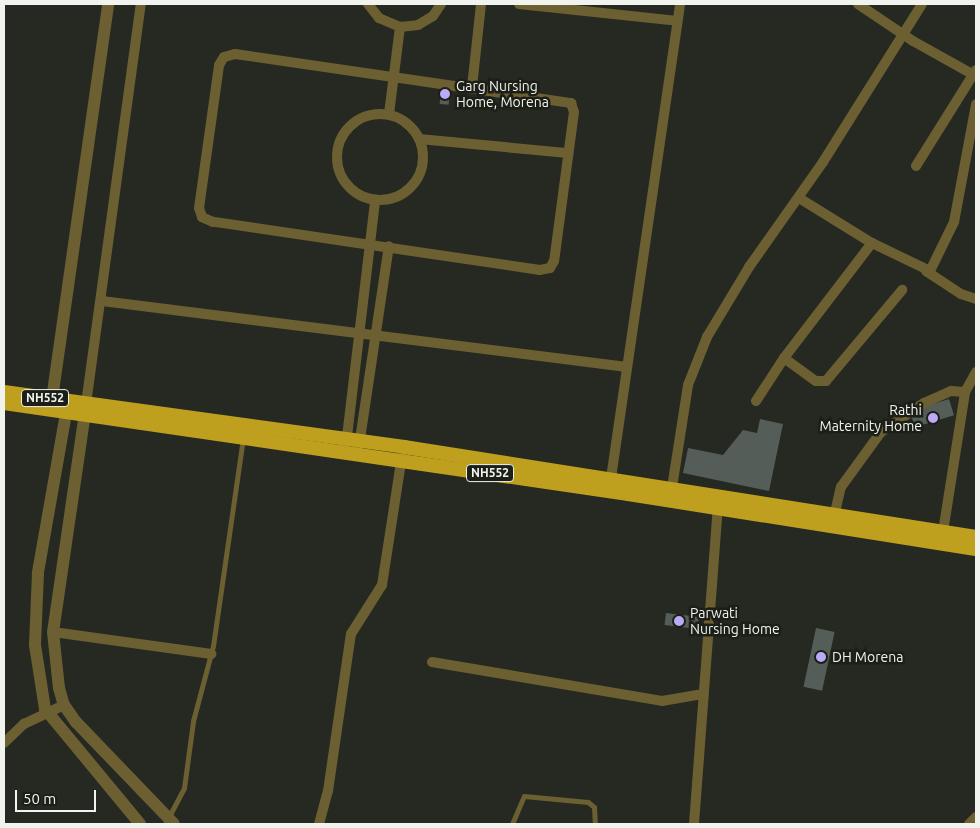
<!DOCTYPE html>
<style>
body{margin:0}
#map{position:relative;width:980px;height:828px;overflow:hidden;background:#252921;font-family:Ubuntu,sans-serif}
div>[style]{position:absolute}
.building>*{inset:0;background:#545d58;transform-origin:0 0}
.service>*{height:5px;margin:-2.5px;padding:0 2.5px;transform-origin:2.5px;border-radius:2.5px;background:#6c5f31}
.minor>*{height:10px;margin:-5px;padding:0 5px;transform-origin:5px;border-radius:5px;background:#6c5f31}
.minor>.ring{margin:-5px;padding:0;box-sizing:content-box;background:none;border:10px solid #6c5f31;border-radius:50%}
.tertiary>*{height:12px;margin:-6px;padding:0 6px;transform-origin:6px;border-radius:6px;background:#6c5f31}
.trunk>*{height:14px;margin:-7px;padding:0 7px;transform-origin:7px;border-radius:7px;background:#be9f1e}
.dots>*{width:14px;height:14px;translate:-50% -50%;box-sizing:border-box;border:2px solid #1c1f18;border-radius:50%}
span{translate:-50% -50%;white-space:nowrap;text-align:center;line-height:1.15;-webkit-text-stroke:5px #1c1f18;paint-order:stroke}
.shield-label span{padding:1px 4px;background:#1c1f18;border:1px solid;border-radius:4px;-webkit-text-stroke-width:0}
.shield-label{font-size:12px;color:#f1f3ee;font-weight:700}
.poi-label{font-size:14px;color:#f1f3ee}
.left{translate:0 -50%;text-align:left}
.right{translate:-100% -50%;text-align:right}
.frame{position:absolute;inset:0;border:5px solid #f1f3ee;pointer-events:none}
.scale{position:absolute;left:15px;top:790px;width:81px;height:22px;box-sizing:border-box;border:2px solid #f1f3ee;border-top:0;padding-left:6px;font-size:15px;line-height:18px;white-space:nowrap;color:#f1f3ee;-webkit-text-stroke:4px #1c1f18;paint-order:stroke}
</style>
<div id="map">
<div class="building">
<div style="left:441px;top:91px;width:9px;height:13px;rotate:6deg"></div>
<div style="left:949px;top:399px;width:17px;height:41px;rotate:73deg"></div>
<div style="clip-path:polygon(760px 419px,783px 424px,769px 491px,683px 473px,688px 448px,723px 455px,743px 430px,757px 433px)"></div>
<div style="left:666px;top:613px;width:33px;height:12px;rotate:7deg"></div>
<div style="left:816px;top:628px;width:19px;height:60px;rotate:12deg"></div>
</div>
<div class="service">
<div style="left:165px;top:824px;width:41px;rotate:-62.2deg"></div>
<div style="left:184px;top:788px;width:68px;rotate:-82.3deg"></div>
<div style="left:193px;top:721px;width:78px;rotate:-75.1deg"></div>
<div style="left:213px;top:646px;width:210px;rotate:-81.8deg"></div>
<div style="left:512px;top:824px;width:30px;rotate:-67deg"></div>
<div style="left:524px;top:796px;width:64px;rotate:5.4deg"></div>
<div style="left:588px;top:802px;width:8px;rotate:40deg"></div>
<div style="left:594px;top:807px;width:17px;rotate:87deg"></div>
</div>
<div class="minor">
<div style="left:368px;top:4px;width:18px;rotate:52deg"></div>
<div style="left:379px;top:18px;width:23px;rotate:23deg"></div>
<div style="left:400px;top:27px;width:18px;rotate:-6deg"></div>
<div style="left:418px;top:25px;width:17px;rotate:-31deg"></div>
<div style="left:433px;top:16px;width:14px;rotate:-56deg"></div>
<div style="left:519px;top:4px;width:159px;rotate:6.1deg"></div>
<div style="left:858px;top:4px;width:66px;rotate:33.9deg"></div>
<div style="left:913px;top:41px;width:72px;rotate:29.1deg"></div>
<div style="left:235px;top:54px;width:340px;rotate:8.3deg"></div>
<div style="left:571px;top:103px;width:9px;rotate:72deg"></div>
<div style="left:574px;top:112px;width:150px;rotate:97.6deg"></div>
<div style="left:554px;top:261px;width:8px;rotate:120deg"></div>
<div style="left:550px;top:268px;width:10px;rotate:169deg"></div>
<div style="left:540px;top:270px;width:331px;rotate:-171.6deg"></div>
<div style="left:213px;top:222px;width:12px;rotate:-156deg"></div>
<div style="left:202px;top:217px;width:9px;rotate:-108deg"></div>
<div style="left:199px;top:208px;width:144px;rotate:-82deg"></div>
<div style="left:219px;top:65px;width:9px;rotate:-58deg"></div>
<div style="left:224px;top:57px;width:11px;rotate:-15deg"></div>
<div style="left:472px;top:87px;width:83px;rotate:-83.8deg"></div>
<div style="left:389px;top:114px;width:88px;rotate:-82.8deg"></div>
<div class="ring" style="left:337px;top:114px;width:76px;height:76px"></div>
<div style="left:419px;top:139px;width:150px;rotate:5.4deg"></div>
<div style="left:916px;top:166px;width:113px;rotate:-58deg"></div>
<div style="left:799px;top:198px;width:86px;rotate:31.7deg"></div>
<div style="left:872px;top:243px;width:64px;rotate:25.8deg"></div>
<div style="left:930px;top:271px;width:55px;rotate:-63.9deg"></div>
<div style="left:954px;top:222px;width:120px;rotate:-79.4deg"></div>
<div style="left:926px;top:271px;width:42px;rotate:33.3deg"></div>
<div style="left:961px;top:294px;width:16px;rotate:18deg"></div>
<div style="left:102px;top:301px;width:529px;rotate:7.17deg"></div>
<div style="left:784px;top:358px;width:39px;rotate:36deg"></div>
<div style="left:816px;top:381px;width:10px"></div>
<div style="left:826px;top:381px;width:119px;rotate:-50.1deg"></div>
<div style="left:756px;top:401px;width:51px;rotate:-56.9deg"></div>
<div style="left:784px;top:358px;width:145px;rotate:-52.6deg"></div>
<div style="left:86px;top:404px;width:404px;rotate:-82.2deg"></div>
<div style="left:346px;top:445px;width:247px;rotate:-83.2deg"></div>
<div style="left:359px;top:446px;width:202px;rotate:-81.5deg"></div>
<div style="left:610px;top:485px;width:486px;rotate:-81.7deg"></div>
<div style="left:671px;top:494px;width:110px;rotate:-81.1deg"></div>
<div style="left:688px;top:385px;width:52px;rotate:-68.4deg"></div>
<div style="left:707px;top:337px;width:82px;rotate:-59deg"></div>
<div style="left:749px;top:267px;width:128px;rotate:-54.8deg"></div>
<div style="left:823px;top:162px;width:186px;rotate:-57.9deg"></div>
<div style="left:833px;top:521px;width:35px;rotate:-77deg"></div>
<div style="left:841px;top:487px;width:68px;rotate:-54deg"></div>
<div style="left:881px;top:432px;width:52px;rotate:-34deg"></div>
<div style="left:924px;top:403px;width:30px;rotate:-24deg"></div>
<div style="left:951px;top:391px;width:14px;rotate:4deg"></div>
<div style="left:942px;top:538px;width:148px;rotate:-81deg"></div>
<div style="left:965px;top:392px;width:23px;rotate:-61deg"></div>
<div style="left:53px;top:632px;width:160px;rotate:7.9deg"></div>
<div style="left:432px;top:662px;width:233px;rotate:9.6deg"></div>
<div style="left:662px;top:701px;width:42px;rotate:-9.7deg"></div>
<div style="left:4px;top:743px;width:28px;rotate:-44deg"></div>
<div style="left:24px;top:724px;width:44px;rotate:-25.4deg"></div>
<div style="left:319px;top:824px;width:34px;rotate:-75deg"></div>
<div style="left:328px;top:791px;width:159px;rotate:-81.7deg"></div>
<div style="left:351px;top:634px;width:58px;rotate:-57.7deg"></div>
<div style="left:382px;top:585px;width:131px;rotate:-81.2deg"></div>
<div style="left:694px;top:824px;width:322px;rotate:-85.7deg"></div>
<div style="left:969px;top:824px;width:10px;rotate:-45deg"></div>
</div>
<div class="tertiary">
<div style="left:52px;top:399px;width:399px;rotate:-81.9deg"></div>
<div style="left:68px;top:402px;width:174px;rotate:100deg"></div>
<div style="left:38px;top:573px;width:72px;rotate:92.4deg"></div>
<div style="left:35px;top:645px;width:65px;rotate:81.1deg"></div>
<div style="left:45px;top:709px;width:149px;rotate:50.4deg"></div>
<div style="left:86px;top:406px;width:228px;rotate:98.3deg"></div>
<div style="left:53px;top:632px;width:56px;rotate:83.9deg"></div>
<div style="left:59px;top:688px;width:18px;rotate:74deg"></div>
<div style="left:64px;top:705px;width:21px;rotate:55deg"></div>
<div style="left:76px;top:722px;width:141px;rotate:46.1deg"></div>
</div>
<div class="trunk">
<div style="left:4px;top:392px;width:404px;rotate:7.8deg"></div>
<div style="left:404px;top:447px;width:579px;rotate:8.94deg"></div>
<div style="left:4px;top:403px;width:631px;rotate:8.3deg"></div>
<div style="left:628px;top:494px;width:352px;rotate:9deg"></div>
</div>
<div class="dots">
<div style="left:445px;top:94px;background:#bbaaf6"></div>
<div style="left:933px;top:418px;background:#bbaaf6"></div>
<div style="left:679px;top:621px;background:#bbaaf6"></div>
<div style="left:821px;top:657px;background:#bbaaf6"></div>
</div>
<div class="shield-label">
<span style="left:45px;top:398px">NH552</span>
<span style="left:490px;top:473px">NH552</span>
</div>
<div class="poi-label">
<span class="left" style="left:456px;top:94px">Garg Nursing<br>Home, Morena</span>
<span class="right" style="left:922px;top:418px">Rathi<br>Maternity Home</span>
<span class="left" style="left:690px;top:621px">Parwati<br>Nursing Home</span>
<span class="left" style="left:832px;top:657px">DH Morena</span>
</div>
<div class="frame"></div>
<div class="scale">50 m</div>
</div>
